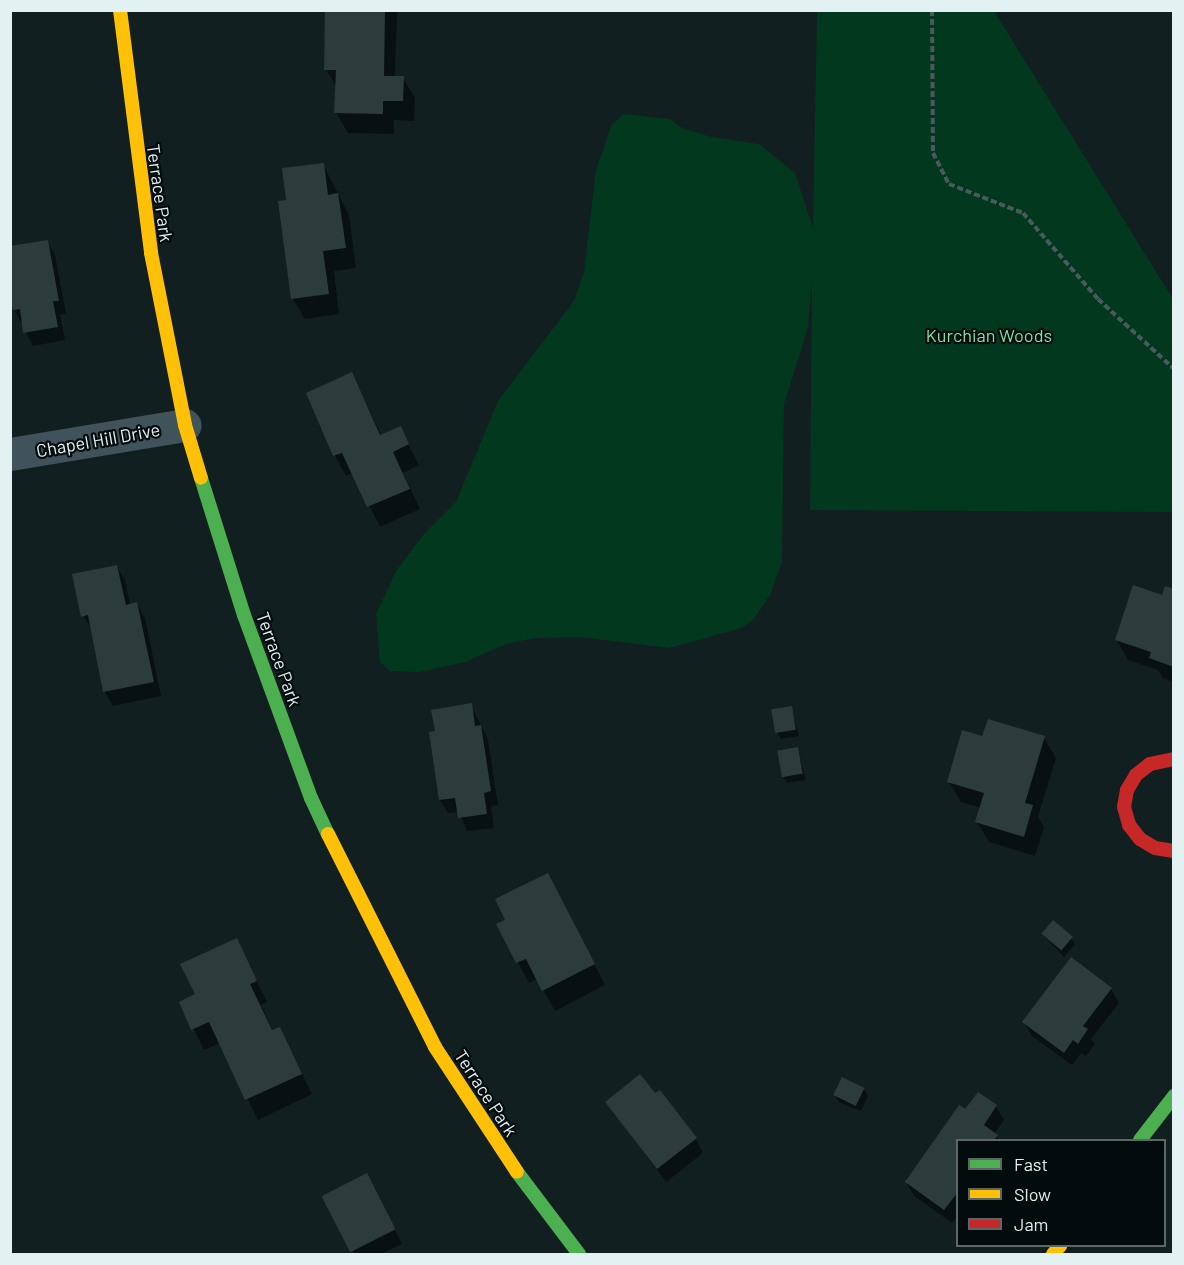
<!DOCTYPE html>
<style>
body{margin:0}
#map{position:relative;width:1184px;height:1265px;overflow:hidden;background:#121f20;font-family:Barlow,sans-serif}
div>[style]{position:absolute}
.green>*{inset:0;background:#02381d}
.shadow>*{inset:0;background:#0007}
.building>*{inset:0;background:#2c3c3b;transform-origin:0 0}
.path>*{height:4px;margin-top:-2px;transform-origin:0;background:repeating-linear-gradient(90deg,#49595d 0 6px,transparent 0 9px)}
.street>*{height:33px;margin:-16.5px;padding:0 16.5px;transform-origin:16.5px;border-radius:16.5px;background:#40535a}
.fast>*{height:14px;margin:-7px;padding:0 7px;transform-origin:7px;border-radius:7px;background:#4caf50}
.slow>*{height:14px;margin:-7px;padding:0 7px;transform-origin:7px;border-radius:7px;background:#ffc107}
.jam>*{height:14px;margin:-7px;padding:0 7px;transform-origin:7px;border-radius:7px;background:#c62828}
span{translate:-50% -50%;white-space:nowrap;text-align:center;line-height:1.15;-webkit-text-stroke:4.5px #030b0c;paint-order:stroke}
.street-label{font-size:18px;color:#e2f1f2}
.park-label{font-size:18px;color:#7fe4a4}
.frame{position:absolute;inset:0;border:12px solid #e2f1f2;pointer-events:none}
.legend{position:absolute;left:956px;top:1139px;width:210px;height:108px;box-sizing:border-box;background:#030b0c;border:2px solid #5c6768;margin:0;padding:8px 10px;list-style:none;font-size:18px;color:#e2f1f2}
.legend li{display:flex;align-items:center;gap:12px;height:30px}
.legend b{width:30px;border:2px solid #5c6768}
</style>
<div id="map">
<div class="green">
<div style="clip-path:polygon(817px 11px,994px 11px,1173px 299px,1173px 512px,810px 510px,812px 279px,808px 328px,784px 404px,782px 561px,771px 593px,754px 619px,742px 628px,669px 648px,580px 637px,535px 638px,506px 644px,465px 662px,419px 672px,390px 671px,380px 662px,376px 614px,396px 571px,424px 534px,456px 502px,498px 401px,574px 301px,584px 272px,596px 170px,612px 124px,624px 114px,670px 119px,682px 128px,711px 137px,759px 144px,795px 173px,813px 228px)"></div>
</div>
<div class="shadow">
<div style="clip-path:polygon(327px 10px,397px 10px,395px 78px,403px 78px,415px 98px,414px 121px,394px 120px,394px 134px,348px 133px,336px 113px,337px 88px,326px 69px)"></div>
<div style="clip-path:polygon(323px 164px,349px 215px,356px 268px,334px 271px,339px 314px,305px 319px,293px 299px,280px 202px,288px 202px)"></div>
<div style="clip-path:polygon(48px 242px,55px 255px,66px 314px,60px 315px,65px 340px,33px 346px,14px 309px)"></div>
<div style="clip-path:polygon(352px 374px,382px 436px,400px 428px,419px 465px,403px 473px,420px 509px,380px 527px,353px 473px,346px 476px,335px 456px,308px 394px)"></div>
<div style="clip-path:polygon(117px 567px,125px 580px,130px 605px,137px 604px,145px 618px,161px 696px,113px 706px,105px 692px,92px 629px,83px 616px)"></div>
<div style="clip-path:polygon(1174px 590px,1174px 682px,1163px 678px,1158px 670px,1128px 660px,1116px 639px)"></div>
<div style="clip-path:polygon(471px 705px,488px 740px,498px 805px,491px 806px,494px 828px,467px 831px,459px 812px,448px 813px,440px 800px,436px 732px)"></div>
<div style="clip-path:polygon(791px 707px,799px 736px,781px 739px,777px 733px)"></div>
<div style="clip-path:polygon(983px 738px,1044px 738px,1056px 758px,1038px 817px,1044px 827px,1035px 856px,989px 842px,977px 822px,981px 808px,961px 802px,949px 782px)"></div>
<div style="clip-path:polygon(798px 749px,806px 780px,787px 783px,783px 777px)"></div>
<div style="clip-path:polygon(559px 895px,605px 985px,555px 1011px,537px 979px,529px 983px,498px 925px)"></div>
<div style="clip-path:polygon(1043px 935px,1071px 938px,1075px 944px,1064px 957px)"></div>
<div style="clip-path:polygon(236px 939px,267px 1002px,261px 1005px,273px 1031px,280px 1029px,312px 1094px,258px 1120px,220px 1043px,204px 1050px,181px 1003px,197px 995px)"></div>
<div style="clip-path:polygon(1111px 989px,1119px 1003px,1091px 1039px,1095px 1044px,1086px 1056px,1081px 1053px,1072px 1065px,1032px 1036px,1024px 1022px)"></div>
<div style="clip-path:polygon(864px 1089px,868px 1096px,861px 1111px,839px 1102px,835px 1095px)"></div>
<div style="clip-path:polygon(607px 1103px,696px 1139px,703px 1153px,666px 1182px)"></div>
<div style="clip-path:polygon(996px 1107px,1004px 1120px,994px 1134px,999px 1140px,958px 1140px,958px 1216px,952px 1223px,914px 1196px,906px 1182px,966px 1111px)"></div>
<div style="clip-path:polygon(375px 1188px,402px 1244px,381px 1254px,354px 1254px,324px 1196px)"></div>
</div>
<div class="building">
<div style="clip-path:polygon(325px 10px,385px 10px,384px 76px,404px 76px,403px 101px,383px 101px,383px 114px,334px 113px,336px 70px,324px 70px)"></div>
<div style="clip-path:polygon(324px 163px,328px 195px,338px 193px,346px 248px,323px 251px,329px 294px,291px 299px,278px 201px,286px 200px,282px 168px)"></div>
<div style="clip-path:polygon(48px 240px,59px 301px,53px 301px,58px 327px,23px 333px,20px 309px,13px 310px,10px 298px,10px 246px)"></div>
<div style="clip-path:polygon(352px 372px,380px 435px,401px 426px,409px 444px,393px 452px,410px 489px,367px 507px,342px 453px,333px 456px,306px 393px)"></div>
<div style="clip-path:polygon(117px 565px,126px 605px,137px 602px,154px 682px,103px 692px,88px 615px,81px 617px,72px 574px)"></div>
<div style="clip-path:polygon(1133px 585px,1162px 595px,1165px 586px,1174px 589px,1174px 667px,1149px 658px,1151px 652px,1115px 640px)"></div>
<div style="clip-path:polygon(472px 703px,475px 726px,481px 725px,491px 791px,484px 793px,487px 814px,458px 818px,455px 798px,439px 800px,429px 732px,435px 731px,431px 710px)"></div>
<div style="left:792px;top:706px;width:24px;height:21px;rotate:81deg"></div>
<div style="clip-path:polygon(988px 719px,1045px 736px,1025px 803px,1033px 805px,1024px 837px,975px 822px,984px 793px,947px 782px,962px 730px,982px 736px)"></div>
<div style="left:798px;top:747px;width:27px;height:21px;rotate:80deg"></div>
<div style="clip-path:polygon(548px 873px,595px 964px,542px 991px,526px 959px,516px 963px,496px 924px,505px 920px,495px 899px)"></div>
<div style="left:1053px;top:920px;width:26px;height:18px;rotate:40deg"></div>
<div style="clip-path:polygon(237px 938px,257px 981px,250px 984px,272px 1030px,280px 1027px,302px 1074px,245px 1100px,209px 1022px,191px 1030px,179px 1002px,195px 994px,180px 964px)"></div>
<div style="clip-path:polygon(1071px 957px,1112px 988px,1083px 1026px,1088px 1029px,1078px 1044px,1073px 1040px,1064px 1053px,1022px 1022px)"></div>
<div style="clip-path:polygon(640px 1074px,655px 1093px,660px 1090px,697px 1138px,657px 1169px,605px 1102px)"></div>
<div style="left:842px;top:1077px;width:25px;height:20px;rotate:26deg"></div>
<div style="clip-path:polygon(978px 1092px,997px 1105px,984px 1125px,998px 1135px,994px 1140px,958px 1140px,958px 1192px,944px 1210px,905px 1182px,959px 1105px,965px 1109px)"></div>
<div style="left:367px;top:1173px;width:63px;height:51px;rotate:63deg"></div>
</div>
<div class="path">
<div style="left:932px;top:10px;width:143px;rotate:89.6deg"></div>
<div style="left:933px;top:153px;width:35px;rotate:63deg"></div>
<div style="left:949px;top:184px;width:79px;rotate:21.4deg"></div>
<div style="left:1023px;top:213px;width:114px;rotate:48.9deg"></div>
<div style="left:1098px;top:299px;width:103px;rotate:42.6deg"></div>
</div>
<div class="street">
<div style="left:10px;top:454px;width:177px;rotate:-9.4deg"></div>
</div>
<div class="fast">
<div style="left:201px;top:478px;width:144px;rotate:72.6deg"></div>
<div style="left:244px;top:615px;width:195px;rotate:69.9deg"></div>
<div style="left:311px;top:798px;width:40px;rotate:65deg"></div>
<div style="left:1140px;top:1140px;width:56px;rotate:-52.3deg"></div>
<div style="left:517px;top:1172px;width:103px;rotate:52.9deg"></div>
</div>
<div class="slow">
<div style="left:120px;top:10px;width:245px;rotate:82.7deg"></div>
<div style="left:151px;top:253px;width:175px;rotate:78.8deg"></div>
<div style="left:185px;top:425px;width:55px;rotate:73.2deg"></div>
<div style="left:328px;top:834px;width:238px;rotate:63.3deg"></div>
<div style="left:435px;top:1047px;width:149px;rotate:56.7deg"></div>
<div style="left:1053px;top:1254px;width:11px;rotate:-49deg"></div>
</div>
<div class="jam">
<div style="left:1174px;top:759px;width:25px;rotate:168deg"></div>
<div style="left:1150px;top:764px;width:18px;rotate:142deg"></div>
<div style="left:1136px;top:775px;width:17px;rotate:121deg"></div>
<div style="left:1127px;top:790px;width:17px;rotate:100deg"></div>
<div style="left:1124px;top:807px;width:19px;rotate:74deg"></div>
<div style="left:1129px;top:825px;width:18px;rotate:52deg"></div>
<div style="left:1140px;top:839px;width:17px;rotate:31deg"></div>
<div style="left:1155px;top:848px;width:19px;rotate:9deg"></div>
</div>
<div class="street-label">
<span style="left:160px;top:193px;rotate:82deg">Terrace Park</span>
<span style="left:98px;top:440px;rotate:-10deg">Chapel Hill Drive</span>
<span style="left:279px;top:659px;rotate:70deg">Terrace Park</span>
<span style="left:486px;top:1093px;rotate:57deg">Terrace Park</span>
</div>
<div class="park-label">
<span style="left:989px;top:335px">Kurchian Woods</span>
</div>
<div class="frame"></div>
<ul class="legend">
<li><b style="height:8px;background:#4caf50"></b>Fast</li>
<li><b style="height:8px;background:#ffc107"></b>Slow</li>
<li><b style="height:8px;background:#c62828"></b>Jam</li>
</ul>
</div>
